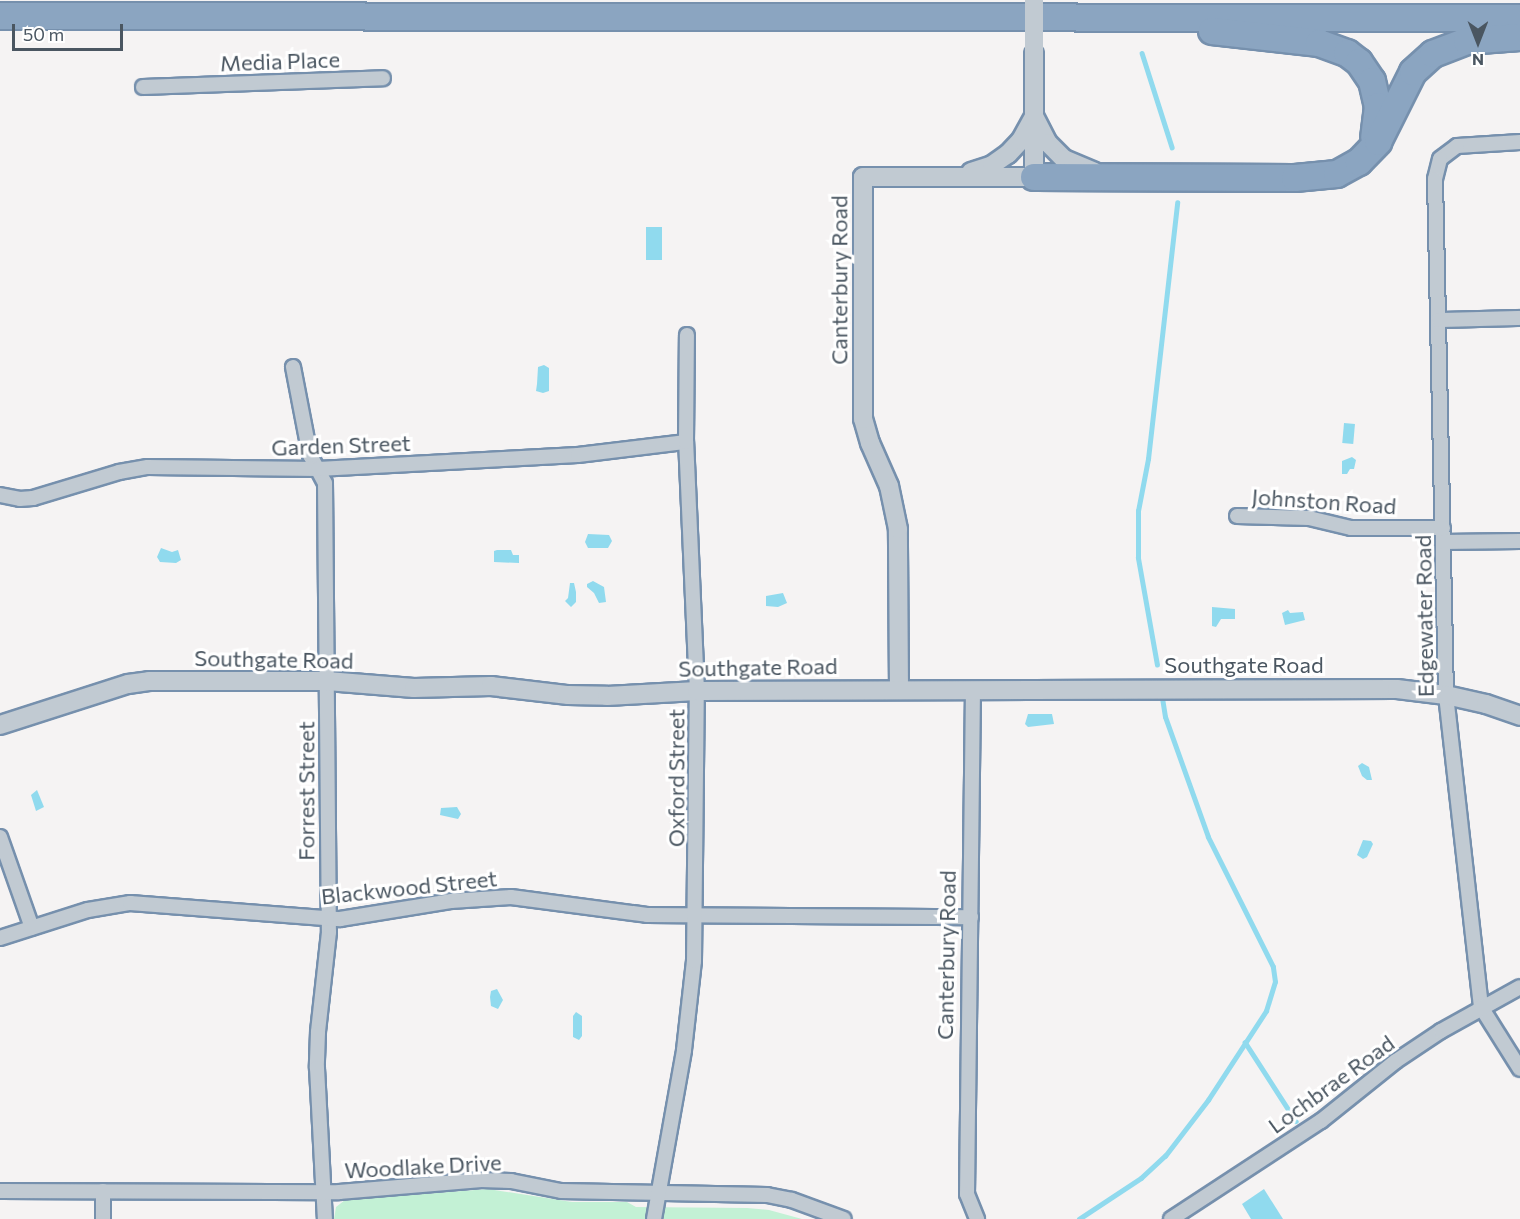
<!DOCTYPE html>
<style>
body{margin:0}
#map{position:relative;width:1520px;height:1219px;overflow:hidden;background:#f5f3f3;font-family:Commissioner,sans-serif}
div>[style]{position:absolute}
.green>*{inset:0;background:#c3f1d5}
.water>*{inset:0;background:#90daee;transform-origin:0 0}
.stream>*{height:4.5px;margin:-2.25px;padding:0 2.25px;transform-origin:2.25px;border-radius:2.25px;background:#90daee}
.roads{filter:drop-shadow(2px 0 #7690ad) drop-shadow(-2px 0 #7690ad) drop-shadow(0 2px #7690ad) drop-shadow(0 -2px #7690ad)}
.minor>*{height:14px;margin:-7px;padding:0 7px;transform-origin:7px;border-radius:7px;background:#c1cad2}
.tertiary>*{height:18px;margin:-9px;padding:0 9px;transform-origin:9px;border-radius:9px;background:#c1cad2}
.motorway>*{height:26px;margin:-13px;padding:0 13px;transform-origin:13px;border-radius:13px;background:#8ba5c1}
.tertiary-bridge>*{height:18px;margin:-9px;padding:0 9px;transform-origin:9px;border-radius:9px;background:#c1cad2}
span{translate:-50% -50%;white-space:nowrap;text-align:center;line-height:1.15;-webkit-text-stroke:6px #fff;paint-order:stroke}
.street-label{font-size:22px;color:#4a5661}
.north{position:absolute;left:1448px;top:12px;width:60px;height:60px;-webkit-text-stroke:4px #fff;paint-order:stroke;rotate:180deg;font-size:16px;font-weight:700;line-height:24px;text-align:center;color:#4a5661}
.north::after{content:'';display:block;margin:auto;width:21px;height:27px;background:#4a5661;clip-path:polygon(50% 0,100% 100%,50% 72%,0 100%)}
.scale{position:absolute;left:12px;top:24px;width:111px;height:27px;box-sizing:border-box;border:3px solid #4a5661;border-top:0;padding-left:8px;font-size:18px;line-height:21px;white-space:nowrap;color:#4a5661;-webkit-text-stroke:4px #fff;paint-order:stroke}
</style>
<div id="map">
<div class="green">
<div style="clip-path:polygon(488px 1189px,572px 1202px,627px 1202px,636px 1207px,747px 1208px,769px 1210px,802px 1219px,334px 1219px,336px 1207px,345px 1200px)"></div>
</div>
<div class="water">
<div style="left:646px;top:227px;width:16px;height:33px"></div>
<div style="clip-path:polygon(544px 365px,549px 368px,549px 391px,543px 393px,536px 391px,537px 384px,538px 367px)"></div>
<div style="left:1344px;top:423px;width:11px;height:20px;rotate:5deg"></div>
<div style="clip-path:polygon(1352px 457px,1356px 460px,1354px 469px,1350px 469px,1347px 474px,1342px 474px,1342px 461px)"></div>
<div style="clip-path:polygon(588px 534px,609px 535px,612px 541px,608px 548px,588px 548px,585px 542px)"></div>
<div style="clip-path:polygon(161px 548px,172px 552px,178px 550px,181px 560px,176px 563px,160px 562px,157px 557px)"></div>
<div style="clip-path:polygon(497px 550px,511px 550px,513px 555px,519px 555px,519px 563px,494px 562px,494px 551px)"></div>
<div style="clip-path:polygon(593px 581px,604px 587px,606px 602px,599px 603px,594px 593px,587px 587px,587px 584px)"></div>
<div style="clip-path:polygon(570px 583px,574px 583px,576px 592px,576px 602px,571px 607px,565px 601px,568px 598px)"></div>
<div style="clip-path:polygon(783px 593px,787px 603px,778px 607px,766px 606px,766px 596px)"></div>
<div style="clip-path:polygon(1212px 607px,1235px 609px,1235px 619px,1221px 619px,1216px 627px,1212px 626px)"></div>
<div style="clip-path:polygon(1288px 610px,1290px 613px,1303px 612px,1305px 620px,1285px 625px,1282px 613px)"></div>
<div style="clip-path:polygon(1028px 714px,1052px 714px,1054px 724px,1028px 727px,1025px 724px)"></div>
<div style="clip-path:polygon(1362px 763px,1369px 767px,1372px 780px,1367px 780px,1362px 776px,1358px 766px)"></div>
<div style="clip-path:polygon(37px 790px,44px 807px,36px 811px,31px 795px)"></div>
<div style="clip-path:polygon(457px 807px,461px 814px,458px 819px,440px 815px,441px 808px)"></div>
<div style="clip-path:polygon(1363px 840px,1371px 841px,1373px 844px,1367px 857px,1363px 859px,1357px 855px)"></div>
<div style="clip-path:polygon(497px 989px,503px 1000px,498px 1009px,491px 1006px,490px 997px,491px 991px)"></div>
<div style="clip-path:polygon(576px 1012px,582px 1016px,582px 1036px,579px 1040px,573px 1037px,573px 1016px)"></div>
<div style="clip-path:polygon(1264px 1189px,1283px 1219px,1251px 1219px,1242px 1204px)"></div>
</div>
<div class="stream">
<div style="left:1142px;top:53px;width:99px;rotate:72.3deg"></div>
<div style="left:1157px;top:665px;width:109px;rotate:-100.1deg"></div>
<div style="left:1138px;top:558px;width:47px;rotate:-90deg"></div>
<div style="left:1138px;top:511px;width:53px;rotate:-79.1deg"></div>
<div style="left:1148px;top:459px;width:258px;rotate:-83.5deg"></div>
<div style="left:1245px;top:1042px;width:94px;rotate:57.2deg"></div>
<div style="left:1079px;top:1219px;width:74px;rotate:-33.5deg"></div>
<div style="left:1141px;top:1178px;width:33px;rotate:-43deg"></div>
<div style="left:1165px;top:1156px;width:71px;rotate:-52.5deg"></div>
<div style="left:1208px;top:1100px;width:106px;rotate:-56.9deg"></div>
<div style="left:1266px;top:1011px;width:30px;rotate:-73deg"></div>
<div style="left:1275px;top:982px;width:15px;rotate:-98deg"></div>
<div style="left:1273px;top:967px;width:145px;rotate:-116.6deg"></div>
<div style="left:1208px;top:837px;width:127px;rotate:-109.7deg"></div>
<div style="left:1165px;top:717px;width:18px;rotate:-99deg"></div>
</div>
<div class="roads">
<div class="minor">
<div style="left:143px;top:87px;width:240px;rotate:-2.1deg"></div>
<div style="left:1520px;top:142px;width:63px;rotate:176.4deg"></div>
<div style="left:1457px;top:146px;width:21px;rotate:143deg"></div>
<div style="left:1440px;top:159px;width:21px;rotate:104deg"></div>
<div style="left:1435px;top:179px;width:516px;rotate:88.78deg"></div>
<div style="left:1446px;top:695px;width:314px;rotate:83.6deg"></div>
<div style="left:1481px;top:1007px;width:73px;rotate:57.8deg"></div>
<div style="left:1439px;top:320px;width:81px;rotate:-1.4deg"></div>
<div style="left:293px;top:367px;width:90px;rotate:79.1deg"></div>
<div style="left:310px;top:455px;width:32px;rotate:62deg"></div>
<div style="left:325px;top:483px;width:449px;rotate:89.5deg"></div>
<div style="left:329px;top:932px;width:101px;rotate:96.3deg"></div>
<div style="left:318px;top:1032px;width:36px;rotate:92deg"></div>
<div style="left:317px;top:1068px;width:151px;rotate:87deg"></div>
<div style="left:0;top:495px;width:20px;rotate:11deg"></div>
<div style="left:20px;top:499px;width:13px;rotate:-4deg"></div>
<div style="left:33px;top:498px;width:90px;rotate:-16.8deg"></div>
<div style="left:119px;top:472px;width:29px;rotate:-10deg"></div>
<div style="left:148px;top:467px;width:170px;rotate:0.7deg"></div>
<div style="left:318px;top:469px;width:260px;rotate:-3.1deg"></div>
<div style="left:578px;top:455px;width:109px;rotate:-6.9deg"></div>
<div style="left:1237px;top:516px;width:72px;rotate:1.6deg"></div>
<div style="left:1309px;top:518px;width:43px;rotate:13.4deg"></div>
<div style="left:1351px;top:528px;width:92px"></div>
<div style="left:1443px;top:542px;width:77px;rotate:-0.7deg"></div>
<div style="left:973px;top:689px;width:505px;rotate:90.68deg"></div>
<div style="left:967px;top:1194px;width:27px;rotate:68deg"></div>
<div style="left:0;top:837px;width:96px;rotate:70.6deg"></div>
<div style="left:0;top:938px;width:92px;rotate:-17.7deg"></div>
<div style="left:88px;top:910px;width:43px;rotate:-9.5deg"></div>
<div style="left:130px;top:903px;width:211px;rotate:4.4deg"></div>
<div style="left:340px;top:919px;width:112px;rotate:-9.2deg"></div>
<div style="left:451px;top:901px;width:60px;rotate:-3.8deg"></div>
<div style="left:511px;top:897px;width:137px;rotate:7.5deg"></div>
<div style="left:647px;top:915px;width:324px;rotate:0.4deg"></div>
<div style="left:0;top:1191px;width:339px;rotate:0.2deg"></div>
<div style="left:339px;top:1192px;width:143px;rotate:-4.8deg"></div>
<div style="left:481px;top:1180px;width:30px;rotate:2deg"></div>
<div style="left:511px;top:1181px;width:51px;rotate:11.3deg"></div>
<div style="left:561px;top:1191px;width:206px;rotate:1.1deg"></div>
<div style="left:767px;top:1195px;width:25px;rotate:11deg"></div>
<div style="left:792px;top:1200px;width:55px;rotate:20.1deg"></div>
<div style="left:103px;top:1191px;width:28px;rotate:90deg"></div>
<div style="left:654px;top:1219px;width:172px;rotate:-79.9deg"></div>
<div style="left:684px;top:1050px;width:90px;rotate:-83.6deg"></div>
<div style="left:694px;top:961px;width:270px;rotate:-89.4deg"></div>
<div style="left:697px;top:691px;width:249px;rotate:-92.5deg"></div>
<div style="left:686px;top:442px;width:107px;rotate:-89.5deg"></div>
<div style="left:1171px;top:1219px;width:179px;rotate:-33.2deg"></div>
<div style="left:1321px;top:1121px;width:96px;rotate:-38.7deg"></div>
<div style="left:1396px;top:1061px;width:54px;rotate:-33.7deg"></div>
<div style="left:1441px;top:1031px;width:90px;rotate:-29.1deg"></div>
</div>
<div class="tertiary">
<div style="left:1035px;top:118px;width:28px;rotate:63deg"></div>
<div style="left:1048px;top:143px;width:23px;rotate:45deg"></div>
<div style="left:1064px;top:159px;width:33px;rotate:23deg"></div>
<div style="left:971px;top:172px;width:22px;rotate:-18deg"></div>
<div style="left:992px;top:165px;width:19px;rotate:-35deg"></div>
<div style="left:1008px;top:154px;width:19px;rotate:-47deg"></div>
<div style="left:1021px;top:140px;width:25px;rotate:-61deg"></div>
<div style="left:899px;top:689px;width:160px;rotate:-90.4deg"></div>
<div style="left:898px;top:529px;width:44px;rotate:-101.8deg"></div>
<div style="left:889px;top:486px;width:47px;rotate:-113.8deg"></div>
<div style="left:870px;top:443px;width:25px;rotate:-106deg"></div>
<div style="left:863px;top:419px;width:242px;rotate:-90deg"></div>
<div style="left:863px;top:177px;width:171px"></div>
<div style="left:1034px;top:177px;width:123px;rotate:-90deg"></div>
<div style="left:0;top:725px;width:134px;rotate:-17.8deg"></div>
<div style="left:128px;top:684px;width:21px;rotate:-8deg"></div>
<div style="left:149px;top:681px;width:178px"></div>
<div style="left:327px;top:681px;width:87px;rotate:4.6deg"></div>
<div style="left:414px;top:688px;width:77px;rotate:-1.5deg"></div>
<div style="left:491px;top:686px;width:78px;rotate:6.7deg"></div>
<div style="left:568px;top:695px;width:39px;rotate:1deg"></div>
<div style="left:607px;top:696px;width:90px;rotate:-3.2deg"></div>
<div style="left:697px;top:691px;width:700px;rotate:-0.16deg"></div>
<div style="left:1397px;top:689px;width:49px;rotate:7deg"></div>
<div style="left:1446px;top:695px;width:41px;rotate:12.7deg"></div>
<div style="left:1486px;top:704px;width:36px;rotate:19deg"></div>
</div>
<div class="motorway">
<div style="left:0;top:16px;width:1520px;rotate:0.08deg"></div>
<div style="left:1212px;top:31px;width:108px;rotate:6.4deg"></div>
<div style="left:1319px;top:43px;width:30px;rotate:20deg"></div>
<div style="left:1347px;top:53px;width:15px;rotate:37deg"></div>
<div style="left:1359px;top:62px;width:23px;rotate:56deg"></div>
<div style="left:1372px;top:81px;width:26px;rotate:77deg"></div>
<div style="left:1378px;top:106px;width:31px;rotate:97deg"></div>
<div style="left:1034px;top:177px;width:261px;rotate:0.2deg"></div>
<div style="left:1295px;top:178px;width:42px;rotate:-5.4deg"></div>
<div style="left:1337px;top:174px;width:25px;rotate:-29deg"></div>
<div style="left:1359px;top:162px;width:28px;rotate:-46deg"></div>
<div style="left:1378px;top:142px;width:78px;rotate:-63.4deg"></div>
<div style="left:1413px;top:72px;width:27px;rotate:-42deg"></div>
<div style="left:1433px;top:54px;width:36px;rotate:-21deg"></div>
<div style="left:1467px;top:41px;width:53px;rotate:-4.3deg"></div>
</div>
</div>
<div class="tertiary-bridge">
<div style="left:1034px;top:0;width:54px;rotate:90deg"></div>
</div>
<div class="street-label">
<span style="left:280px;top:61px;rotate:-2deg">Media Place</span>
<span style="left:839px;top:280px;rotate:-90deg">Canterbury Road</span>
<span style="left:341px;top:445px;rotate:-2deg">Garden Street</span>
<span style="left:1324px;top:501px;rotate:4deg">Johnston Road</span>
<span style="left:1424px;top:616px;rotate:-91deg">Edgewater Road</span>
<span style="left:274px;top:659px;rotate:1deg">Southgate Road</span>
<span style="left:1244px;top:665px">Southgate Road</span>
<span style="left:758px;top:667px;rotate:-1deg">Southgate Road</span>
<span style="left:676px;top:778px;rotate:-90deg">Oxford Street</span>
<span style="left:306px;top:791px;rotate:-90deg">Forrest Street</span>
<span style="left:409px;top:887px;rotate:-6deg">Blackwood Street</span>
<span style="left:946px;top:955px;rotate:-89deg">Canterbury Road</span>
<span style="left:1331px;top:1084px;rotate:-36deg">Lochbrae Road</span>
<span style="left:423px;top:1166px;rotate:-3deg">Woodlake Drive</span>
</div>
<div class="north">N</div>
<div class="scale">50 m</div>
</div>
